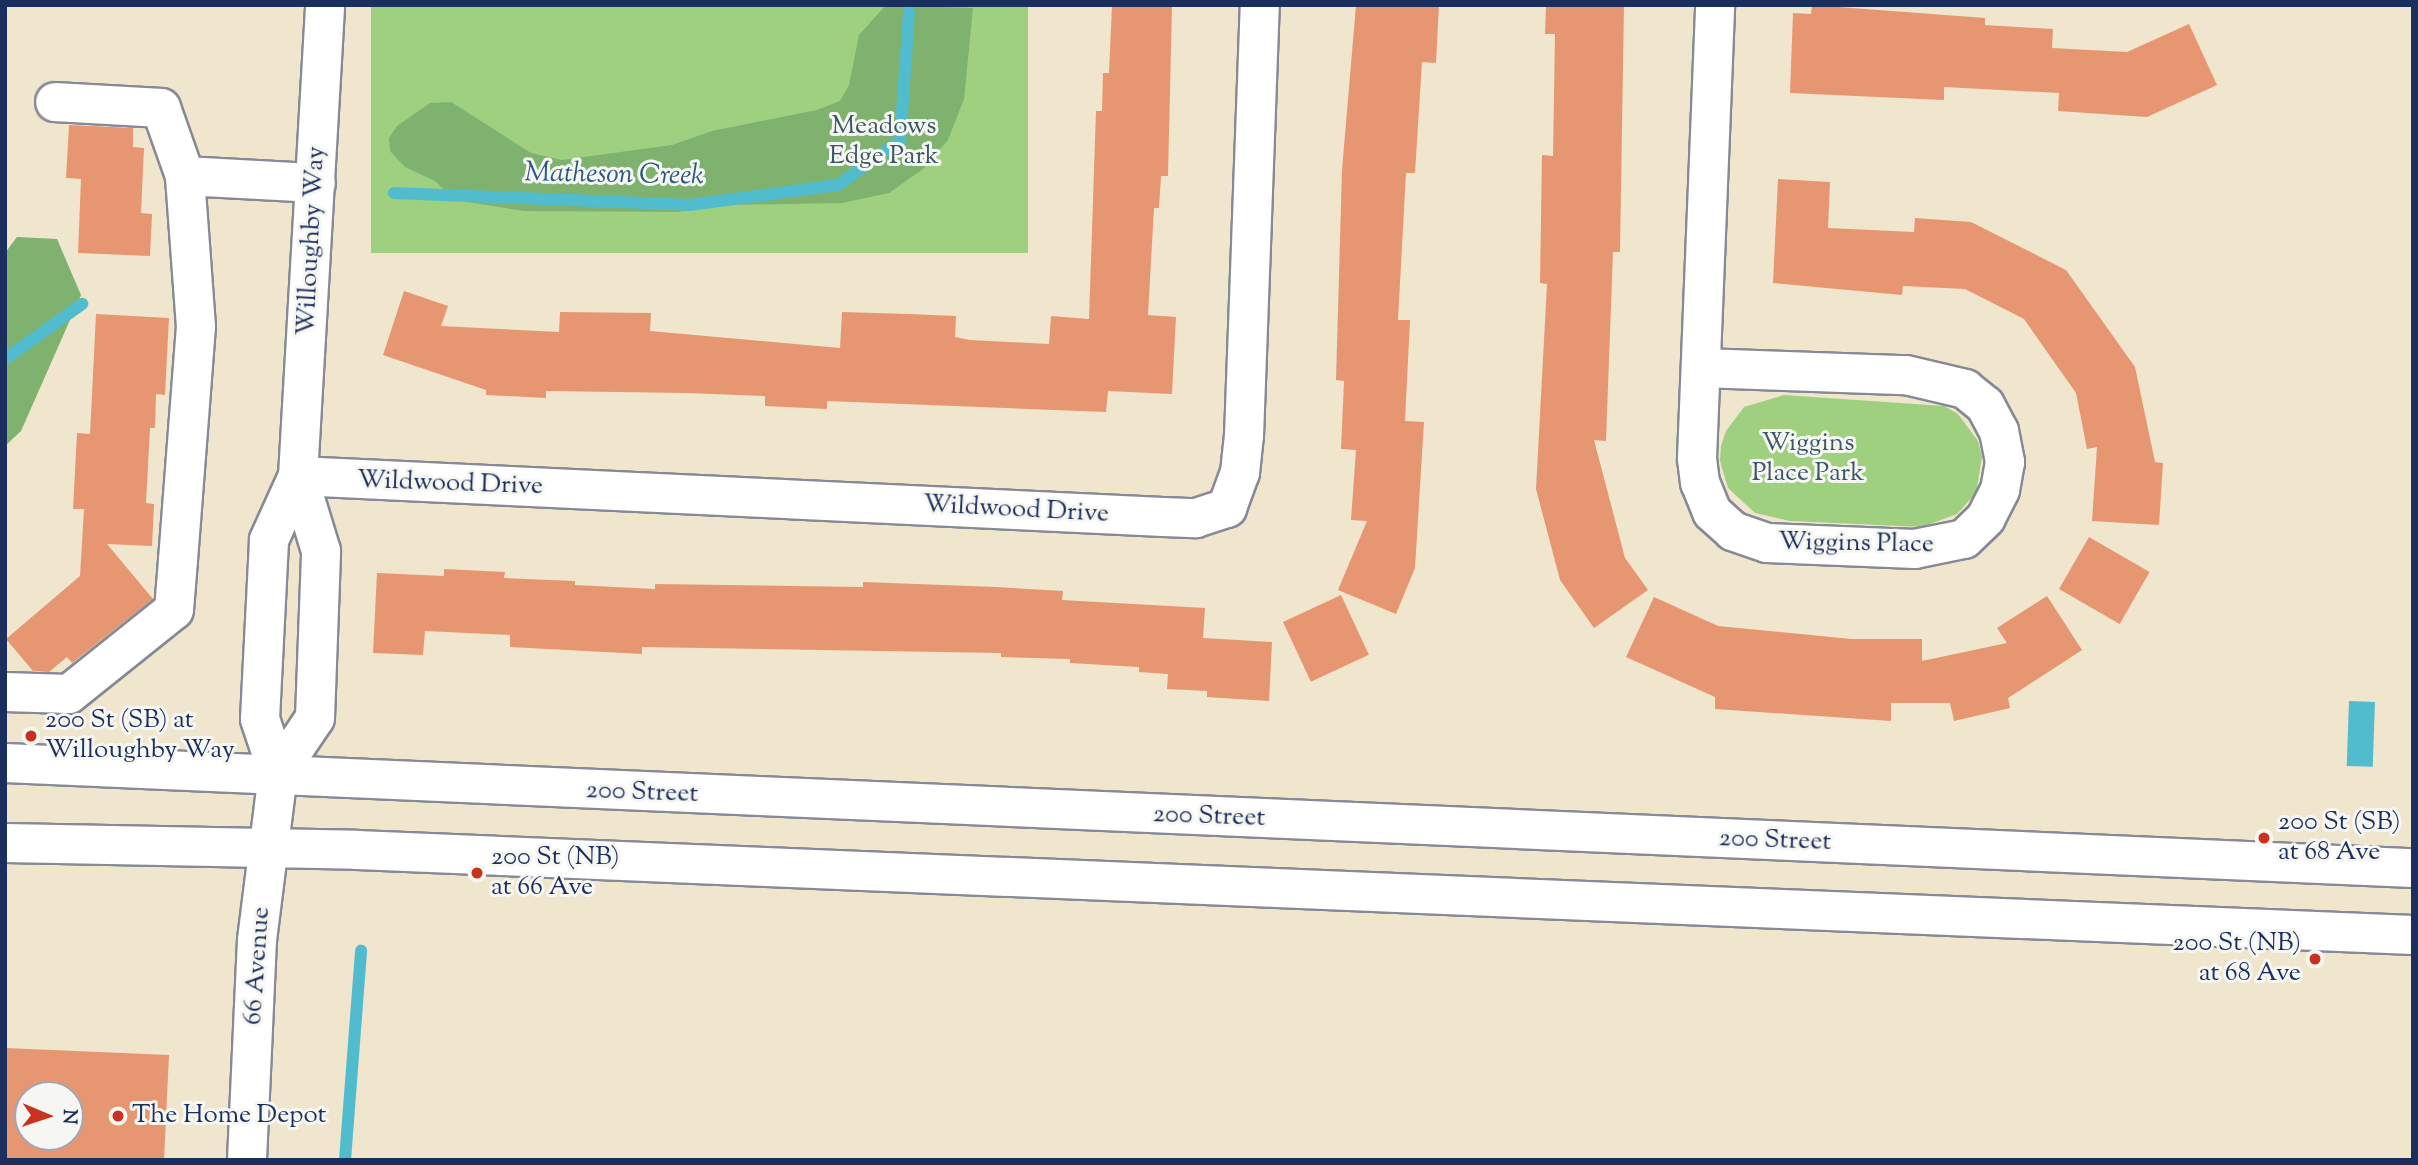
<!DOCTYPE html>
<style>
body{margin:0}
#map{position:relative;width:2418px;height:1165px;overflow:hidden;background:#f0e5cd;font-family:"Sorts Mill Goudy",serif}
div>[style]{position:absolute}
.green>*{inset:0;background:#9ed080;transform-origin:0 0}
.forest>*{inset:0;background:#7eb26e}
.water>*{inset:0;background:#51bcce;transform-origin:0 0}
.stream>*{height:12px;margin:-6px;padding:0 6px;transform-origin:6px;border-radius:6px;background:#51bcce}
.building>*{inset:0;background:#e69771;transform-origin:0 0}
.roads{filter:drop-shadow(2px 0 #868a96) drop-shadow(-2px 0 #868a96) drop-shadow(0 2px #868a96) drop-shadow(0 -2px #868a96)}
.minor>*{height:38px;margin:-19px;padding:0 19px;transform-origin:19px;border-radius:19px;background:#fff}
.major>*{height:38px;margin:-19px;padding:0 19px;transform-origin:19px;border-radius:19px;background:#fff}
.dots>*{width:19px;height:19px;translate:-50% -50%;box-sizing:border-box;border:4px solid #f6f6f2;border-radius:50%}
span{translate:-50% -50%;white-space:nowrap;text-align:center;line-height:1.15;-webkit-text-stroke:6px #f6f6f2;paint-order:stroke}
.park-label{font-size:26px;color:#3c5766}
.street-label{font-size:26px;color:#1b2f5e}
.poi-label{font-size:26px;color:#1b2f5e}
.left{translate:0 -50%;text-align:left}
.right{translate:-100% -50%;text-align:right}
.water-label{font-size:28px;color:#2b5980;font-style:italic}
.frame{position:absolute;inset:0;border:7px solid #1b2f5e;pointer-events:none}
.north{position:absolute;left:14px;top:1081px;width:70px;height:70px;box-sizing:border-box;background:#f6f6f2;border:2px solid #9ea6b7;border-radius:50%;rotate:92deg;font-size:19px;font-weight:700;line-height:28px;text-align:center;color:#1b2f5e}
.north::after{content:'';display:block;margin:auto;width:24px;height:32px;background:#c8321e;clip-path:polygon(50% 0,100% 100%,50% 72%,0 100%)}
</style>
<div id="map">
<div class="green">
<div style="left:371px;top:5px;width:657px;height:248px"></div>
<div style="clip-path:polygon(1784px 395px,1944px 406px,1958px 414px,1978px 441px,1982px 457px,1976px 493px,1957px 514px,1922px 527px,1790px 521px,1755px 513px,1728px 488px,1720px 461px,1721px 446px,1726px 431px,1744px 407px)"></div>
</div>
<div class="forest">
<div style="clip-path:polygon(886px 5px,973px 8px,964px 99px,948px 140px,923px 169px,889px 193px,842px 203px,728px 205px,677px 212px,524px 211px,455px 200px,435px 181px,405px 167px,390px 151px,389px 138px,397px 126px,430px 103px,451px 102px,531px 153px,562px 160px,672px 145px,712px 131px,817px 110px,840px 101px,849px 85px,859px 35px)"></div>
<div style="clip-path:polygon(17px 237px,57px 239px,81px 295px,21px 431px,5px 446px,5px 253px)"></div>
</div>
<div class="water">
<div style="left:2349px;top:701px;width:26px;height:65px;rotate:2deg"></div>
</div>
<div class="stream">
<div style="left:394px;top:193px;width:296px;rotate:2.3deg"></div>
<div style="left:690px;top:205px;width:149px;rotate:-7.7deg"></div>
<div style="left:838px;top:185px;width:76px;rotate:-35.4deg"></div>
<div style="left:900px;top:141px;width:129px;rotate:-86deg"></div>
<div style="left:5px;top:359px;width:95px;rotate:-35.5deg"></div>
<div style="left:345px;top:1160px;width:210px;rotate:-85.6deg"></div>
</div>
<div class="building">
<div style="clip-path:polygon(1112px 5px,1172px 5px,1168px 176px,1161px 176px,1159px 208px,1154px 208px,1148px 315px,1176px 317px,1172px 394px,1108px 391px,1106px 412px,827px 401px,827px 409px,765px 406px,765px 396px,687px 393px,546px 391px,546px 398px,486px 395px,486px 390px,383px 355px,404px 291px,448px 306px,441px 326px,559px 332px,560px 312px,651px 313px,650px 331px,840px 348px,842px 312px,909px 314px,956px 316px,955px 337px,970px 340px,1049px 344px,1051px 316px,1089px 319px,1096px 111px,1102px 111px,1103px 73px,1109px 73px)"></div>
<div style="clip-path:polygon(1356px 5px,1439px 5px,1436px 63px,1422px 62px,1415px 173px,1406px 173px,1398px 320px,1410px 320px,1405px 421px,1424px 422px,1415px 568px,1396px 614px,1338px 590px,1367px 521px,1351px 520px,1356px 450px,1341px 449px,1344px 381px,1336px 380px,1342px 170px)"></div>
<div style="clip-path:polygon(1546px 5px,1624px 5px,1620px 252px,1613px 252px,1606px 441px,1594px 440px,1625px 558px,1648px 590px,1594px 628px,1560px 580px,1536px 489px,1547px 284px,1540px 283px,1542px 155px,1553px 156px,1555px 34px,1545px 34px)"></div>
<div style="clip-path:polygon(1812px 5px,1985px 18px,1985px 25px,2053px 29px,2052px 48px,2127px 52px,2189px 24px,2217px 85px,2147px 117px,2058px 111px,2059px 93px,1944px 87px,1944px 100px,1790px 93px,1793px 13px,1811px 14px)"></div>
<div style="clip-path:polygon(69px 125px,133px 128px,133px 147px,144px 148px,141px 213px,152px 214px,150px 256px,78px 253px,81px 179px,66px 178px)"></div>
<div style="clip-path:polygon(1778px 179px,1830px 182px,1828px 228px,1914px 232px,1915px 218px,1971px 222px,2066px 270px,2135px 367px,2155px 462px,2163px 463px,2159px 525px,2092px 521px,2097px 447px,2087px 449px,2076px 393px,2024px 319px,1965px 289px,1903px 286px,1902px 295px,1773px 283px)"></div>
<div style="clip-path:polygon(96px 314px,169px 318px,165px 395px,156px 394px,155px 428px,150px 428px,146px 503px,154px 504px,152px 546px,107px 544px,153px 599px,72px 663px,67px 657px,49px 672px,33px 671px,6px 639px,80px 576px,84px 509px,73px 509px,77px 433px,90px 434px)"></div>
<div style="left:2089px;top:537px;width:70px;height:60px;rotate:30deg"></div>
<div style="clip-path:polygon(444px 569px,505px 572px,504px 578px,575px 581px,575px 585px,655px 589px,655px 584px,863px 587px,863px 582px,996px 587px,1063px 591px,1062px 600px,1205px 608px,1203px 638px,1272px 642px,1269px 701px,1207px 697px,1207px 691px,1167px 689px,1168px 674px,1139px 672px,1139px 667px,1070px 663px,1070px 659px,1001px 657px,1001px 653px,642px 647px,642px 654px,510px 647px,510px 635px,425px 631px,423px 655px,373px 653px,377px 573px,444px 576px)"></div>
<div style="left:1341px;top:595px;width:66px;height:64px;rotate:65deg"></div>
<div style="clip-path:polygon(2047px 596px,2082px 650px,2008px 698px,2010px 708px,1954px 721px,1950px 703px,1891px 703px,1891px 721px,1715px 709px,1715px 697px,1626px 657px,1654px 597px,1718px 626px,1851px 639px,1922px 639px,1922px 661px,2007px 643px,1997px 628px)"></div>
<div style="clip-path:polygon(evenodd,5px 1048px,169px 1055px,164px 1160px,5px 1160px,5px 1048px,28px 1095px,70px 1095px,70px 1137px,28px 1137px,28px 1095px)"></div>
</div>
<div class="roads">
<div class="minor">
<div style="left:185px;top:176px;width:131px;rotate:3.1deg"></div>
<div style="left:1701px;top:368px;width:205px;rotate:2deg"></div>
<div style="left:1906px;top:375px;width:61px;rotate:13.3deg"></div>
<div style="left:1965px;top:389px;width:26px;rotate:39deg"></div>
<div style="left:1985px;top:405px;width:30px;rotate:62deg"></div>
<div style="left:1999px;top:431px;width:32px;rotate:79deg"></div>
<div style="left:2005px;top:462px;width:28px;rotate:100deg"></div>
<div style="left:2000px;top:490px;width:31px;rotate:117deg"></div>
<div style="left:1986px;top:518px;width:30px;rotate:136deg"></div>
<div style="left:1964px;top:539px;width:50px;rotate:168.5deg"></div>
<div style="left:1915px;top:549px;width:148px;rotate:-177.7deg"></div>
<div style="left:1767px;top:543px;width:36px;rotate:-161deg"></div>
<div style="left:1733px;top:531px;width:28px;rotate:-138deg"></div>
<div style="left:1712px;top:512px;width:31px;rotate:-112deg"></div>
<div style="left:1700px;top:483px;width:25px;rotate:-97deg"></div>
<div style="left:1697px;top:458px;width:453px;rotate:-87.7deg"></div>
<div style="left:298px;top:476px;width:866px;rotate:2.71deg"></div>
<div style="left:1163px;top:517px;width:33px;rotate:2deg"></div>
<div style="left:1196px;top:518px;width:33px;rotate:-18deg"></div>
<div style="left:1227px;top:508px;width:37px;rotate:-70deg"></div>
<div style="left:1240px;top:473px;width:37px;rotate:-84deg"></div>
<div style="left:1244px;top:436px;width:431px;rotate:-87.9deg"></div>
<div style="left:5px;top:692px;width:64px;rotate:1.8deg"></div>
<div style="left:69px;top:694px;width:134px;rotate:-38.7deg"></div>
<div style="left:174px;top:610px;width:50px;rotate:-85.4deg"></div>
<div style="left:178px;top:560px;width:234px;rotate:-85.6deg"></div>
<div style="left:196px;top:327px;width:151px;rotate:-94.2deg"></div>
<div style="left:185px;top:176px;width:72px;rotate:-109.4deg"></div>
<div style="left:161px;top:108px;width:106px;rotate:-176.8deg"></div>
<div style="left:278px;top:773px;width:66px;rotate:-56.1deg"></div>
<div style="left:315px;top:718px;width:167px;rotate:-87.9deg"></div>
<div style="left:321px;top:551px;width:78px;rotate:-107deg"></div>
<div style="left:298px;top:476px;width:472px;rotate:-86.7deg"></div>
<div style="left:247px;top:1160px;width:220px;rotate:-87.4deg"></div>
<div style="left:257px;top:940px;width:168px;rotate:-82.8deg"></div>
<div style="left:278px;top:773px;width:57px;rotate:-108.4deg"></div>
<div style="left:260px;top:719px;width:179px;rotate:-87.1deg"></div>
<div style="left:269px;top:540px;width:70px;rotate:-65.6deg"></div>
</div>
<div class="major">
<div style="left:5px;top:763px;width:2410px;rotate:2.5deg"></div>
<div style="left:5px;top:843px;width:352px;rotate:1.1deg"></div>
<div style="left:357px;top:850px;width:2058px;rotate:2.37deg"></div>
</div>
</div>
<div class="dots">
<div style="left:31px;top:736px;background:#c8321e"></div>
<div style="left:2264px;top:838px;background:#c8321e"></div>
<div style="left:477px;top:873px;background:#c8321e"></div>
<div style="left:2315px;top:959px;background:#c8321e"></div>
<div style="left:118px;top:1116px;background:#c8321e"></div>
</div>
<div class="park-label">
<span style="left:884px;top:142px">Meadows<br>Edge Park</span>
<span style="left:1808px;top:459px">Wiggins<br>Place Park</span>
</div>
<div class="street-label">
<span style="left:312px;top:241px;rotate:-87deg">Willoughby Way</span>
<span style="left:450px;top:484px;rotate:2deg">Wildwood Drive</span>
<span style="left:1016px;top:510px;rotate:3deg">Wildwood Drive</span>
<span style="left:1856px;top:544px;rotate:1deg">Wiggins Place</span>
<span style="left:642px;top:793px;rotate:2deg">200 Street</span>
<span style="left:1209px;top:817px;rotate:2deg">200 Street</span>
<span style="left:1775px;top:841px;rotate:2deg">200 Street</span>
<span style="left:258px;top:966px;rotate:-86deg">66 Avenue</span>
</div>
<div class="poi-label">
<span class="left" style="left:45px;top:736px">200 St (SB) at<br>Willoughby Way</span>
<span class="left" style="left:2278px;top:838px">200 St (SB)<br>at 68 Ave</span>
<span class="left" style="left:491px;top:873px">200 St (NB)<br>at 66 Ave</span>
<span class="right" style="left:2301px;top:959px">200 St (NB)<br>at 68 Ave</span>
<span class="left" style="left:132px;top:1116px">The Home Depot</span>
</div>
<div class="water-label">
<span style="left:614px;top:175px;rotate:1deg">Matheson Creek</span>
</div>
<div class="frame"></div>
<div class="north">N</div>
</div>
